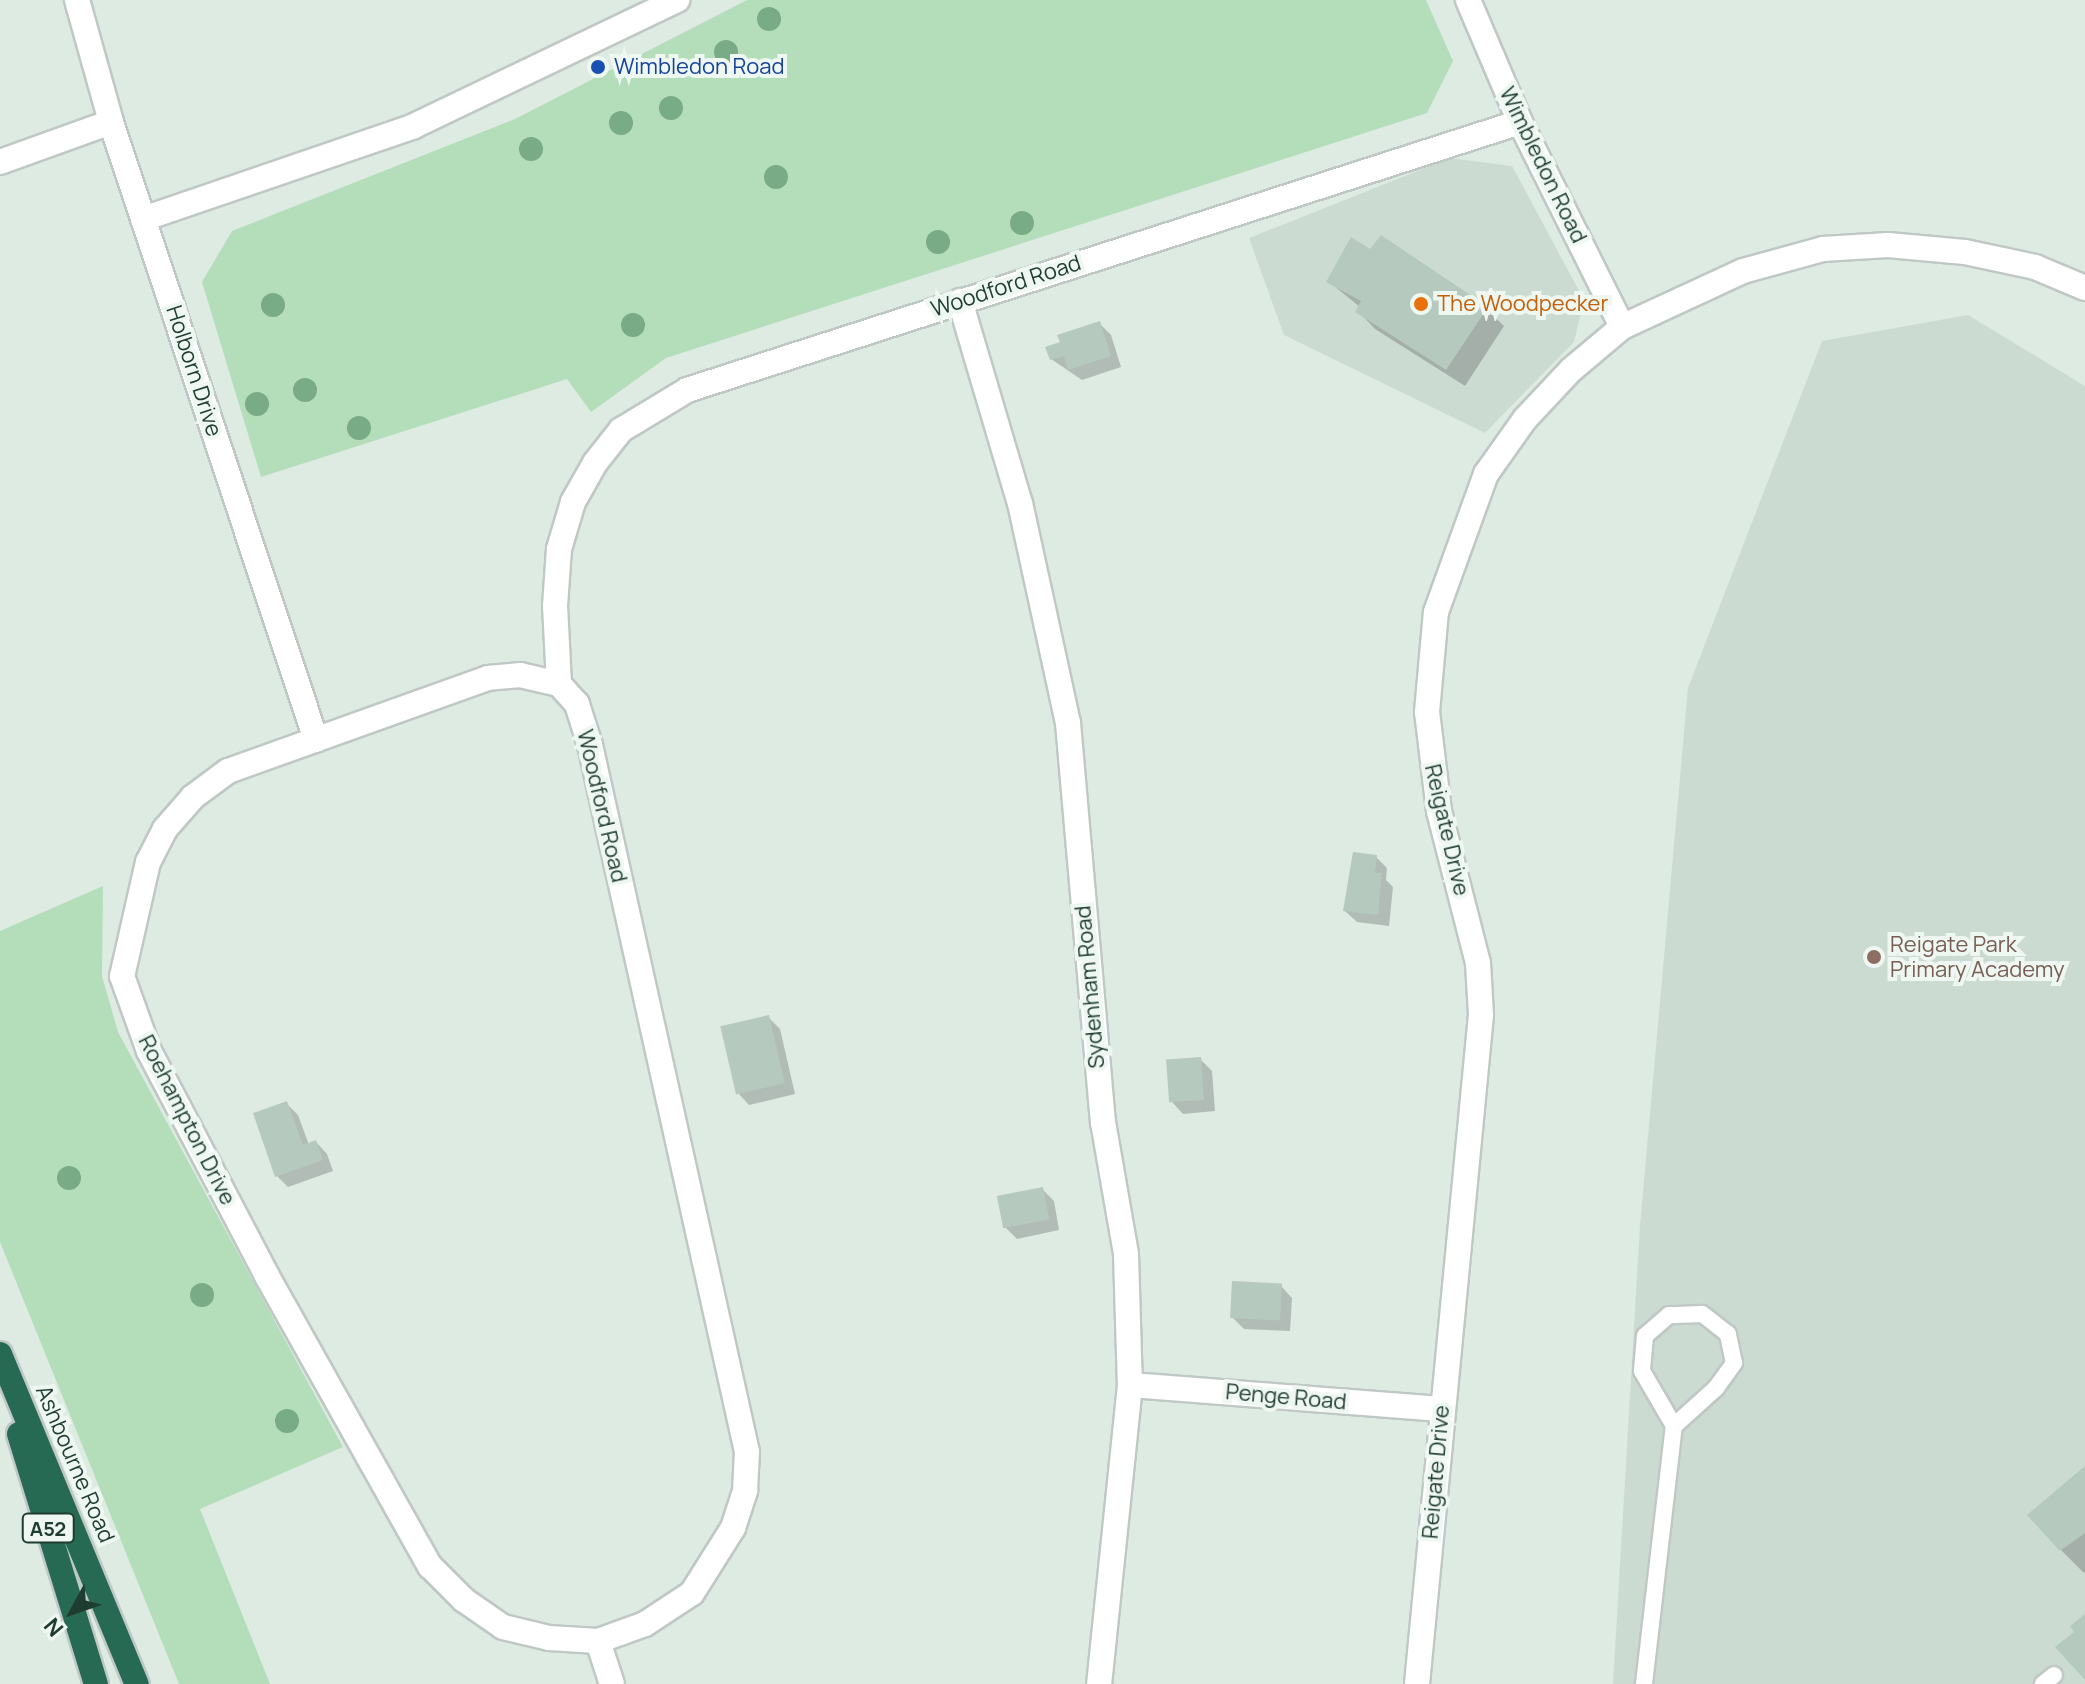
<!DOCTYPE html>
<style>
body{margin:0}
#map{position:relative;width:2085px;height:1684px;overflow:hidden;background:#ddebe3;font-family:Manrope,sans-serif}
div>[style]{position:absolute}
.built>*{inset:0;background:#ccdbd2}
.green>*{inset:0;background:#b4deba}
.shadow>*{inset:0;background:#0003}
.building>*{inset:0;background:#b6c9be;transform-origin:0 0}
.roads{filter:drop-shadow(2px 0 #c0c8c5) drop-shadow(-2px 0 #c0c8c5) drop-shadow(0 2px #c0c8c5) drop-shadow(0 -2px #c0c8c5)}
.lane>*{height:16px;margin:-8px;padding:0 8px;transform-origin:8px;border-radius:8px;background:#fff}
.street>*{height:24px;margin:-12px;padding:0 12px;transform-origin:12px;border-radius:12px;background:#fff}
.highway>*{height:24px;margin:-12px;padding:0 12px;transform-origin:12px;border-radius:12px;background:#276a53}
.trees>*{width:24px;height:24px;margin:-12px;border-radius:50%;background:#78ab86}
.dots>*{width:22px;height:22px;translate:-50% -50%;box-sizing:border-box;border:4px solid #eef7f1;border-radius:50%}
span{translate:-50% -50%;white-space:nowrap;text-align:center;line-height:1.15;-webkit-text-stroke:8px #eef7f1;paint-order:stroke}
.shield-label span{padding:2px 6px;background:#eef7f1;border:2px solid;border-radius:6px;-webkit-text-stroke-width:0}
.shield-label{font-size:20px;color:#1e3c30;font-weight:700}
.transit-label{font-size:22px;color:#164399}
.left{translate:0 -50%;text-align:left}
.street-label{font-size:22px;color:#1e3c30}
.food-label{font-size:22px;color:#c56008}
.education-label{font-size:22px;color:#785e54}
.north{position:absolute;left:32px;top:1572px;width:80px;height:80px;-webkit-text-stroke:6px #eef7f1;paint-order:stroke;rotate:230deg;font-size:22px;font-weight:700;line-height:32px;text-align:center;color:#1e3c30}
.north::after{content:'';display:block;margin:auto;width:28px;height:36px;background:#1e3c30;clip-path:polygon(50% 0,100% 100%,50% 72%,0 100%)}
</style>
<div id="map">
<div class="built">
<div style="clip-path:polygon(1450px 158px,1512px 166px,1584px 300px,1574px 342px,1485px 433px,1284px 335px,1249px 238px)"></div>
<div style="clip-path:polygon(1968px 315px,2085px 386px,2085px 1684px,1613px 1684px,1640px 1226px,1688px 688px,1822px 341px)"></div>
</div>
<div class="green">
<div style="clip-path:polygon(747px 0,1426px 0,1453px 61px,1427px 113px,666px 358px,591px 412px,567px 379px,261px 477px,202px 282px,232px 231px,515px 119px)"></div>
<div style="clip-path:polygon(103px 886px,102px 976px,118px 1032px,343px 1447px,200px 1509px,270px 1684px,179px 1684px,0 1242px,0 931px)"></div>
</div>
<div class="shadow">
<div style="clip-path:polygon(1371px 251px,1486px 309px,1504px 326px,1465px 386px,1375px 329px,1358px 311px,1360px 307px,1328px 281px)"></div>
<div style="clip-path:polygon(1099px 323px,1111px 335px,1121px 367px,1082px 380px,1051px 359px)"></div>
<div style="clip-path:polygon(1376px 857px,1387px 868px,1386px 880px,1393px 887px,1389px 926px,1357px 922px,1345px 911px)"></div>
<div style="clip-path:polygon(768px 1017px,780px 1029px,795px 1094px,749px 1105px,738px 1093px)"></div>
<div style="clip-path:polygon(1200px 1059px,1212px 1071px,1215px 1111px,1183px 1114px,1172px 1102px)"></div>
<div style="clip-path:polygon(286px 1103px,298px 1115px,309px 1145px,316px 1142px,327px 1154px,333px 1171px,288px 1187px,277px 1176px)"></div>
<div style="clip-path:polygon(1042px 1189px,1054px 1201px,1059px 1230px,1017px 1239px,1005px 1227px)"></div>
<div style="clip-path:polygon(1281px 1286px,1292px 1298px,1290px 1331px,1244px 1329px,1232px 1317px)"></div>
<div style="clip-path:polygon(2085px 1469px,2085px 1572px,2084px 1573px,2061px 1550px)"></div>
</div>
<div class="building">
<div style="clip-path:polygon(1381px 235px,1488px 307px,1446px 370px,1355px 312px,1361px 301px,1326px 282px,1351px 237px,1370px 249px)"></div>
<div style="clip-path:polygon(1100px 321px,1111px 356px,1068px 370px,1064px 356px,1050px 360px,1045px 347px,1060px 342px,1057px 335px)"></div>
<div style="clip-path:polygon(1353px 852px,1377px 855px,1375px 873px,1382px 873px,1378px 915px,1343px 911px)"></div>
<div style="left:769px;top:1015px;width:70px;height:50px;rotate:77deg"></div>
<div style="left:1201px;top:1057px;width:43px;height:35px;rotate:86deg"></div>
<div style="clip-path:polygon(287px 1101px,303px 1145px,316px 1140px,323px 1160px,275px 1177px,253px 1113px)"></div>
<div style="left:1043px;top:1187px;width:33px;height:47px;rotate:79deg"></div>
<div style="left:1232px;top:1281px;width:50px;height:37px;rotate:3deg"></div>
<div style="clip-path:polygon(2085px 1466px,2085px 1533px,2060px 1551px,2027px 1515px)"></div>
<div style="clip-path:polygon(2085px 1614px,2085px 1680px,2055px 1647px,2074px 1632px,2070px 1626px)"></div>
</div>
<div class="roads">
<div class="lane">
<div style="left:1644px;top:1684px;width:260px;rotate:-83.4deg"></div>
<div style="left:1674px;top:1426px;width:57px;rotate:-42.1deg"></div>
<div style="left:1716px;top:1388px;width:31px;rotate:-54deg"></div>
<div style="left:1734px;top:1363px;width:30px;rotate:-102deg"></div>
<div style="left:1728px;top:1334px;width:33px;rotate:-142deg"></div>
<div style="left:1702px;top:1314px;width:33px;rotate:178deg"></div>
<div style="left:1669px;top:1315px;width:32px;rotate:139deg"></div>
<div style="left:1645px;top:1336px;width:35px;rotate:95deg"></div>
<div style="left:1642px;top:1371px;width:64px;rotate:59.8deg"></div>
<div style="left:2043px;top:1684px;width:14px;rotate:-39deg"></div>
</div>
<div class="street">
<div style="left:77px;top:0;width:127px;rotate:74.4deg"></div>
<div style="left:111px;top:122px;width:651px;rotate:71.65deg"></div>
<div style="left:1468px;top:0;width:133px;rotate:66.9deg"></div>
<div style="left:1520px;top:122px;width:229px;rotate:63.5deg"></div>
<div style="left:0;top:162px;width:118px;rotate:-19.8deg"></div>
<div style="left:143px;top:219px;width:287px;rotate:-18.9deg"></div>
<div style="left:414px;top:126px;width:292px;rotate:-25.6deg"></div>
<div style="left:960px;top:301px;width:211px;rotate:73.5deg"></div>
<div style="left:1020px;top:503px;width:225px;rotate:77.7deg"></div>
<div style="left:1068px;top:723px;width:401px;rotate:85deg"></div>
<div style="left:1103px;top:1122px;width:134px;rotate:80.1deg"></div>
<div style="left:1126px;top:1254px;width:131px;rotate:88.3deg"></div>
<div style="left:1130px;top:1385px;width:301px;rotate:95.9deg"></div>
<div style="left:559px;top:684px;width:39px;rotate:-167deg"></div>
<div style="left:521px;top:675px;width:33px;rotate:175deg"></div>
<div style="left:488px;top:678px;width:276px;rotate:160.3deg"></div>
<div style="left:228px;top:771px;width:44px;rotate:143.4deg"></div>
<div style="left:193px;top:797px;width:43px;rotate:131.2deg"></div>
<div style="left:165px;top:829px;width:37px;rotate:117deg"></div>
<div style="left:148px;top:862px;width:117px;rotate:102.8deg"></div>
<div style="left:122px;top:976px;width:80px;rotate:70.2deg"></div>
<div style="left:149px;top:1051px;width:254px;rotate:62.3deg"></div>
<div style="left:267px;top:1276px;width:333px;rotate:60.7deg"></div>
<div style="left:430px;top:1566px;width:48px;rotate:45deg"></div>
<div style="left:464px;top:1600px;width:47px;rotate:34.7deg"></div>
<div style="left:503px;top:1627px;width:47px;rotate:13.4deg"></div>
<div style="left:549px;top:1638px;width:49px;rotate:3.5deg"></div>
<div style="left:598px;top:1641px;width:50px;rotate:-19.9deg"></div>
<div style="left:645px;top:1624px;width:56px;rotate:-33.4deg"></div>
<div style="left:692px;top:1593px;width:77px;rotate:-57.8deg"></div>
<div style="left:733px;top:1528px;width:40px;rotate:-72deg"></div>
<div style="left:745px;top:1490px;width:38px;rotate:-87deg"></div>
<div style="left:747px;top:1452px;width:724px;rotate:-102.52deg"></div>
<div style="left:590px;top:745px;width:43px;rotate:-107.6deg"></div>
<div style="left:577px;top:704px;width:27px;rotate:-132deg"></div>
<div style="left:559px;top:684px;width:78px;rotate:-92.9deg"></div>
<div style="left:555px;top:606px;width:57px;rotate:-86deg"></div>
<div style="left:559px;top:549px;width:49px;rotate:-73.4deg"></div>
<div style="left:573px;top:502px;width:45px;rotate:-60.6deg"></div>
<div style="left:595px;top:463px;width:42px;rotate:-51.8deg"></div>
<div style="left:621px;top:430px;width:77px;rotate:-31.2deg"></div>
<div style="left:687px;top:390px;width:875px;rotate:-17.83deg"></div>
<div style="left:1130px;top:1385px;width:313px;rotate:4.4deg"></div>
<div style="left:598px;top:1641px;width:45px;rotate:72deg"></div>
<div style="left:1417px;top:1684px;width:672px;rotate:-84.54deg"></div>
<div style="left:1481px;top:1015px;width:52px;rotate:-93.3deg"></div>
<div style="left:1478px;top:963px;width:157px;rotate:-104.4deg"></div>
<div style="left:1439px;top:811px;width:100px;rotate:-96.9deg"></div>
<div style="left:1427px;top:712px;width:100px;rotate:-84.9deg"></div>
<div style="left:1436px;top:612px;width:147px;rotate:-70.1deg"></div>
<div style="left:1486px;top:474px;width:67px;rotate:-54.7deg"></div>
<div style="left:1525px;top:419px;width:67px;rotate:-46.8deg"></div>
<div style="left:1571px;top:370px;width:67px;rotate:-40.1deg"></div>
<div style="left:1622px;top:327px;width:133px;rotate:-24.8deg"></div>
<div style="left:1743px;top:271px;width:83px;rotate:-15.4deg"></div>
<div style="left:1823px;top:249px;width:65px;rotate:-3.5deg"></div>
<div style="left:1888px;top:245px;width:77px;rotate:5.2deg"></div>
<div style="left:1965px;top:252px;width:72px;rotate:12.1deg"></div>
<div style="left:2035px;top:267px;width:54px;rotate:22.8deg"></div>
</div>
<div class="highway">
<div style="left:0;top:1354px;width:357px;rotate:67.5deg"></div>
<div style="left:19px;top:1434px;width:262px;rotate:72.9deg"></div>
</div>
</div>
<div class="trees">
<div style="left:769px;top:19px"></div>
<div style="left:726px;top:52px"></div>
<div style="left:671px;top:108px"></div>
<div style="left:621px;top:123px"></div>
<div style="left:531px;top:149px"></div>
<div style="left:776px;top:177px"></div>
<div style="left:1022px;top:223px"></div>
<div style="left:938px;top:242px"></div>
<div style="left:273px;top:305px"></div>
<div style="left:633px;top:325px"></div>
<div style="left:305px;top:390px"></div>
<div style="left:257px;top:404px"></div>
<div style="left:359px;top:428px"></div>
<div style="left:69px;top:1178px"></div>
<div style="left:202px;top:1295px"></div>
<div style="left:287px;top:1421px"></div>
</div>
<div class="dots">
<div style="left:598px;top:67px;background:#1a4fb4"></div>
<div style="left:1421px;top:304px;background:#e8710a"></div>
<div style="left:1874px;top:957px;background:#8d6e63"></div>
</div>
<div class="shield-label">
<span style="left:48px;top:1528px">A52</span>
</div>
<div class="transit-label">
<span class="left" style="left:614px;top:67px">Wimbledon Road</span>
</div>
<div class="street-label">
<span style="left:1543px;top:165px;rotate:64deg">Wimbledon Road</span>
<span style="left:1006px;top:286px;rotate:-18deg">Woodford Road</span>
<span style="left:194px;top:371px;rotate:72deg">Holborn Drive</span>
<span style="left:602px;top:806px;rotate:77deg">Woodford Road</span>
<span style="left:1447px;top:830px;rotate:77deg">Reigate Drive</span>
<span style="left:1090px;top:987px;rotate:-95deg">Sydenham Road</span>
<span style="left:187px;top:1120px;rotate:63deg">Roehampton Drive</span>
<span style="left:1286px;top:1397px;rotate:5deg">Penge Road</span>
<span style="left:75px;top:1464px;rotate:67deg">Ashbourne Road</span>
<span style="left:1436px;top:1472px;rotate:-85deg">Reigate Drive</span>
</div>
<div class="food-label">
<span class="left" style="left:1437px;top:304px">The Woodpecker</span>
</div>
<div class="education-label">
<span class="left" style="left:1890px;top:957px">Reigate Park<br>Primary Academy</span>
</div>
<div class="north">N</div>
</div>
